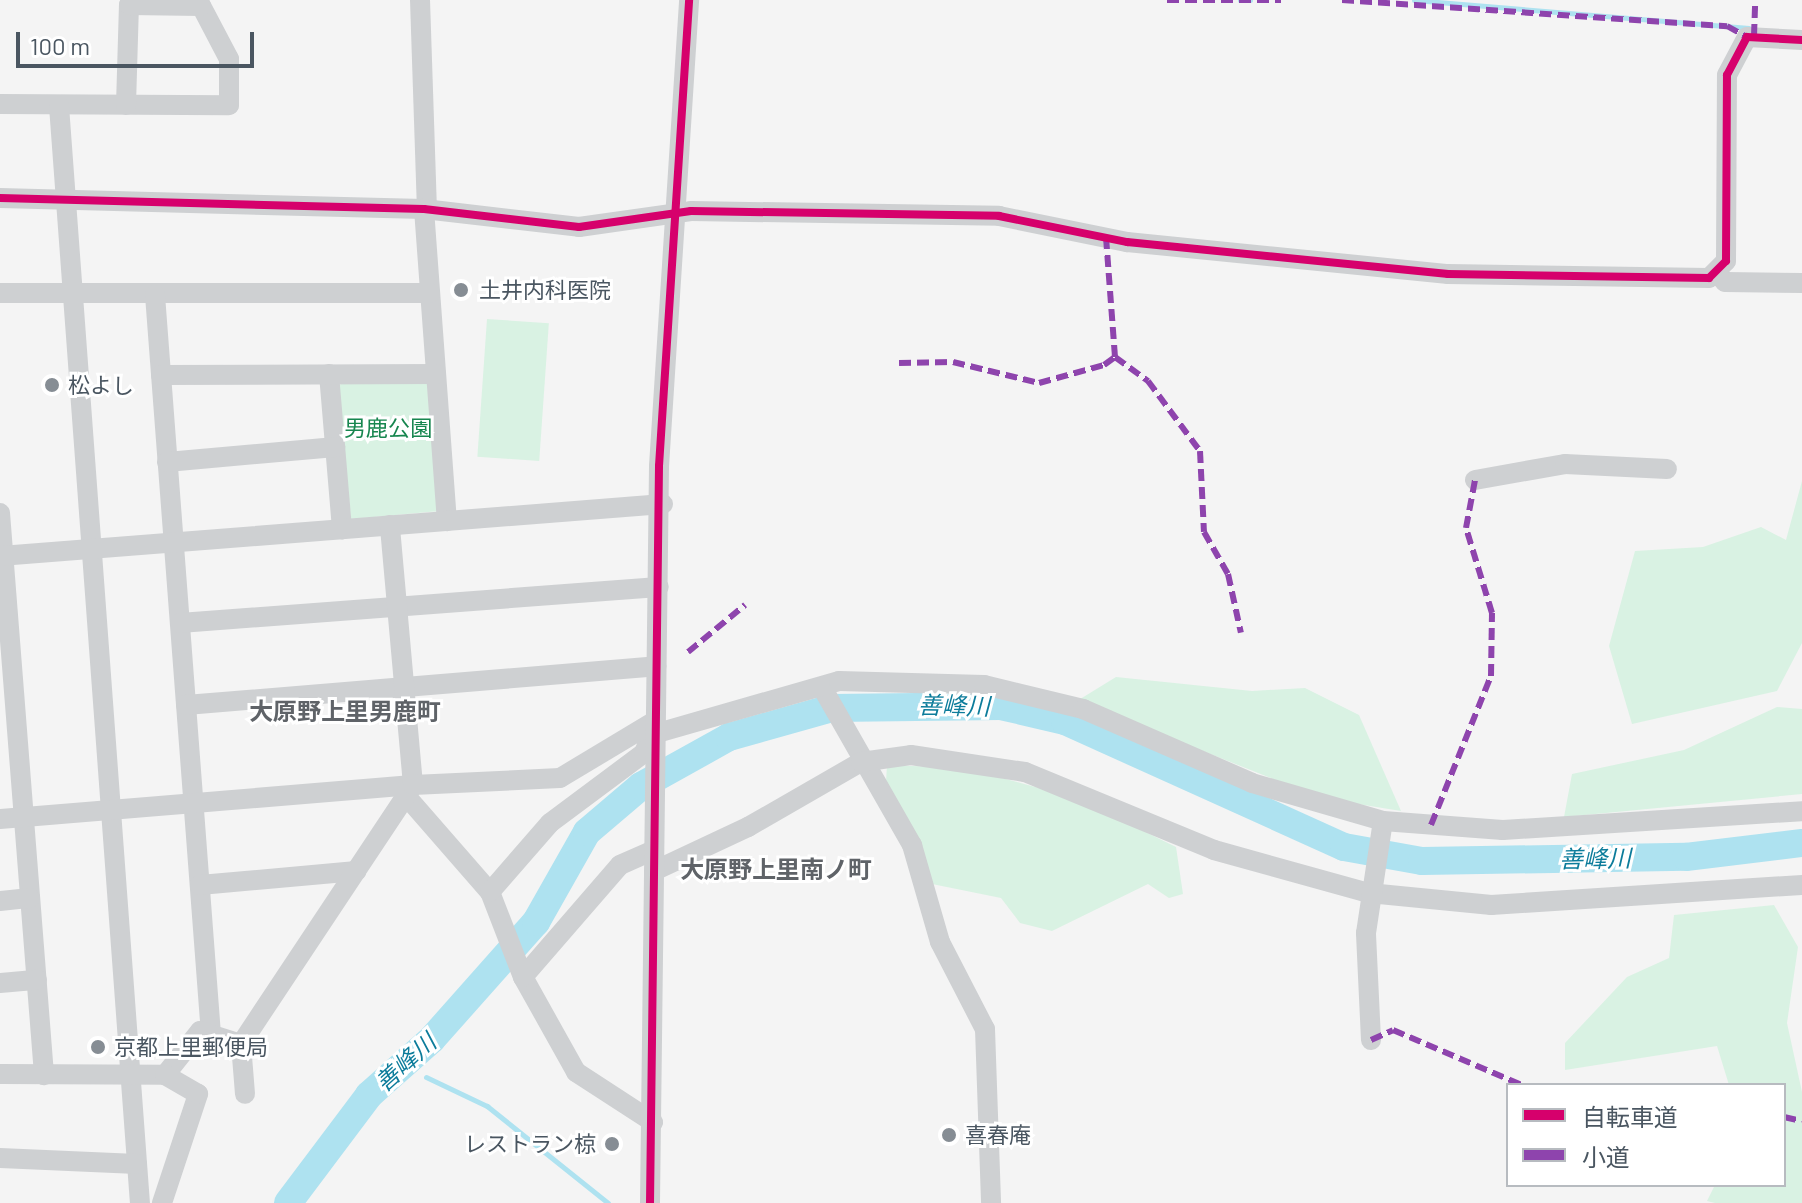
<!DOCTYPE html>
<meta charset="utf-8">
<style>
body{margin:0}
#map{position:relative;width:1802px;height:1203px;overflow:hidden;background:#f4f4f4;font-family:Barlow,"Noto Sans JP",sans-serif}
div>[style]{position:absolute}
.green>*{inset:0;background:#d9f2e3;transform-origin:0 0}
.stream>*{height:5px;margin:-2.5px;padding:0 2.5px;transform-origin:2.5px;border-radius:2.5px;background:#aee2f0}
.river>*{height:28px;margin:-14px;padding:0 14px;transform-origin:14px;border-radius:14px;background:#aee2f0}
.minor>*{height:20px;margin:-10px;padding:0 10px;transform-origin:10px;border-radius:10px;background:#ced0d2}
.quiet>*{height:6px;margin-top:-3px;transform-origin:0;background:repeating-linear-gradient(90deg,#8e44ad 0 12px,transparent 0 18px)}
.cycleway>*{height:8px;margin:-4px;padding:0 4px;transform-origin:4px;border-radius:4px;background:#d6006c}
.dots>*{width:22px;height:22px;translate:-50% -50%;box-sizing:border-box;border:4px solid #fff;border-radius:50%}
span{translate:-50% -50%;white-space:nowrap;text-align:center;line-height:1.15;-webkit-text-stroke:6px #fff;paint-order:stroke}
.poi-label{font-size:22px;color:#4a5661}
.left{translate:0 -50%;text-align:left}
.right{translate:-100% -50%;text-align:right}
.park-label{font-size:22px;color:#17864f}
.water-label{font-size:24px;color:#0c7c9b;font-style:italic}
.neighbourhood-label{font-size:24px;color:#5f6368;font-weight:700}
.legend{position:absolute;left:1506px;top:1083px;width:280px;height:104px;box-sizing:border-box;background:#fff;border:2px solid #b7bbc0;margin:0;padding:10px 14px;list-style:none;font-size:24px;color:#4a5661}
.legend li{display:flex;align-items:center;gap:16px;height:40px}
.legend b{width:40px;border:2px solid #b7bbc0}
.scale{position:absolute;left:16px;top:32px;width:238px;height:36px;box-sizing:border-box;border:4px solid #4a5661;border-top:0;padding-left:10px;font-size:24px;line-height:28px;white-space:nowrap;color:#4a5661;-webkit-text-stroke:6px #fff;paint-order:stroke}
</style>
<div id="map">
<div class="green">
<div style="left:487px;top:319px;width:62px;height:138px;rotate:4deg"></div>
<div style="clip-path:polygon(428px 381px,440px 511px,351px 519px,338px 388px,342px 382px)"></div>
<div style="clip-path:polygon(1802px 481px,1802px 643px,1777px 691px,1632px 724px,1609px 646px,1635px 551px,1703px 547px,1761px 527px,1786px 540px)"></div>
<div style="clip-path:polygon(1116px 677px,1252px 691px,1305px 688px,1359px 715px,1401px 811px,1321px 798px,1077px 701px)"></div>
<div style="clip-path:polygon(1777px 707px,1802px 709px,1802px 794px,1564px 817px,1572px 774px,1684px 750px)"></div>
<div style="clip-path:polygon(887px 765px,965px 768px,1076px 798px,1176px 847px,1183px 894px,1169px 898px,1148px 884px,1052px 931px,1020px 923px,1001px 898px,932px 884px,886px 782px)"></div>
<div style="clip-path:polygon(1774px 905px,1798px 947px,1787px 1023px,1802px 1092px,1802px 1203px,1715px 1203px,1707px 1201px,1715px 1185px,1784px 1185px,1784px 1085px,1729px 1085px,1717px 1046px,1565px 1070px,1565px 1043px,1627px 977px,1669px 958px,1674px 915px)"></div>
</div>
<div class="stream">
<div style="left:1240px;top:0;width:10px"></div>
<div style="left:1414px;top:0;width:336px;rotate:4.8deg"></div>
<div style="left:426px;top:1077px;width:68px;rotate:25.4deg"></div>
<div style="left:487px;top:1106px;width:155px;rotate:38.7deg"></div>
</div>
<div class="river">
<div style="left:288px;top:1203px;width:135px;rotate:-53.1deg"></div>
<div style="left:369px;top:1095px;width:84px;rotate:-41.6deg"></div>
<div style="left:432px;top:1039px;width:157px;rotate:-48.4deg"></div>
<div style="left:536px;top:922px;width:103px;rotate:-60.5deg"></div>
<div style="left:587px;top:832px;width:71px;rotate:-40.4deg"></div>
<div style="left:641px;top:786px;width:101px;rotate:-29.1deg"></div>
<div style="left:729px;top:737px;width:107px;rotate:-15.7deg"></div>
<div style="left:832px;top:708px;width:169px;rotate:-0.7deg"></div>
<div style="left:1001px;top:706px;width:66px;rotate:13.2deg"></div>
<div style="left:1065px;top:721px;width:306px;rotate:24.3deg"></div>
<div style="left:1344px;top:847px;width:79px;rotate:10.2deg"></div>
<div style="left:1422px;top:861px;width:264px;rotate:-0.9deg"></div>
<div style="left:1686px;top:857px;width:117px;rotate:-6.9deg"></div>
</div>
<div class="minor">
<div style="left:420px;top:0;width:210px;rotate:88.1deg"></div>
<div style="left:0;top:104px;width:229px;rotate:0.3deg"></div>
<div style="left:229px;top:105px;width:46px;rotate:-90deg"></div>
<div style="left:229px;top:59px;width:67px;rotate:-117.7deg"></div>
<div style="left:126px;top:105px;width:100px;rotate:-88.3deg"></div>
<div style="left:129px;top:5px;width:72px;rotate:0.8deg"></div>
<div style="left:59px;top:106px;width:1100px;rotate:85.78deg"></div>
<div style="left:0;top:198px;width:424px;rotate:1.5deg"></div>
<div style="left:424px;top:209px;width:156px;rotate:6.6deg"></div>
<div style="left:579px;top:227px;width:113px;rotate:-8.1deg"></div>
<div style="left:691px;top:211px;width:308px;rotate:0.9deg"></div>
<div style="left:999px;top:216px;width:131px;rotate:11.5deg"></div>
<div style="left:1127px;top:242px;width:323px;rotate:5.7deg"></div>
<div style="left:1448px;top:274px;width:261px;rotate:0.9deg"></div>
<div style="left:1709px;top:278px;width:24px;rotate:-45deg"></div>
<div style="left:1726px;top:261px;width:186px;rotate:-89.7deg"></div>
<div style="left:1727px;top:75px;width:43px;rotate:-62.2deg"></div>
<div style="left:1747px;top:37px;width:55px;rotate:3.1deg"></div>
<div style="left:424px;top:209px;width:313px;rotate:85.8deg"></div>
<div style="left:1719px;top:275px;width:9px;rotate:49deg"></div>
<div style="left:1725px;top:282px;width:77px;rotate:0.7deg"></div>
<div style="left:0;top:293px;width:430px"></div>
<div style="left:155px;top:295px;width:742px;rotate:85.67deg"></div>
<div style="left:329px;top:374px;width:156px;rotate:85.2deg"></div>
<div style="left:161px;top:375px;width:275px;rotate:-0.2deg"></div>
<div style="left:167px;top:462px;width:169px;rotate:-5.1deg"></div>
<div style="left:1475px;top:480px;width:91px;rotate:-10.1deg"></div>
<div style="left:1565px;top:464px;width:102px;rotate:2.8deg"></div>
<div style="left:0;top:513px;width:564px;rotate:85.52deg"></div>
<div style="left:0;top:556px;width:665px;rotate:-4.48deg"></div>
<div style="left:180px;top:623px;width:480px;rotate:-4.3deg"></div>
<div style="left:823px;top:689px;width:180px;rotate:60.3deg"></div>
<div style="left:912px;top:845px;width:101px;rotate:73.9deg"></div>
<div style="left:940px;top:942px;width:98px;rotate:62.7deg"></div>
<div style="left:985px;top:1029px;width:174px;rotate:88deg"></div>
<div style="left:186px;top:705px;width:472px;rotate:-4.7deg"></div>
<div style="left:654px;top:734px;width:192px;rotate:-16deg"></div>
<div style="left:839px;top:681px;width:145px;rotate:1.6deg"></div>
<div style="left:984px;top:685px;width:102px;rotate:13.6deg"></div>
<div style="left:1083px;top:709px;width:184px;rotate:23.6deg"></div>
<div style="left:1252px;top:783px;width:136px;rotate:16.2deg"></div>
<div style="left:407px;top:797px;width:126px;rotate:48.9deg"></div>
<div style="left:490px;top:892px;width:91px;rotate:68.8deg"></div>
<div style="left:523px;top:977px;width:109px;rotate:60.8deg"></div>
<div style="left:576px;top:1072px;width:92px;rotate:33deg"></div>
<div style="left:0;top:819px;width:414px;rotate:-4.7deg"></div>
<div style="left:413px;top:785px;width:261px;rotate:-95.1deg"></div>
<div style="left:654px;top:871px;width:104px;rotate:-25.1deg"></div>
<div style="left:748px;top:827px;width:130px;rotate:-29.9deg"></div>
<div style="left:861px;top:762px;width:50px;rotate:-8deg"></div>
<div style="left:911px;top:755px;width:115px;rotate:8.5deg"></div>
<div style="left:1025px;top:772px;width:204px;rotate:22.4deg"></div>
<div style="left:1214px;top:850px;width:161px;rotate:15.5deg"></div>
<div style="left:1369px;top:893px;width:123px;rotate:5.6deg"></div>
<div style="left:1491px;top:905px;width:312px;rotate:-3.7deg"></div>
<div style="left:200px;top:885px;width:157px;rotate:-5.1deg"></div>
<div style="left:490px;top:892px;width:91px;rotate:-49deg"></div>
<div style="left:550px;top:823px;width:117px;rotate:-36.7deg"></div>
<div style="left:644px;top:753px;width:17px;rotate:-69deg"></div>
<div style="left:0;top:901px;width:30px;rotate:-6deg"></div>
<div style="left:523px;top:977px;width:148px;rotate:-49.1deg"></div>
<div style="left:620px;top:865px;width:35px;rotate:-24deg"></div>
<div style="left:0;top:983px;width:37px;rotate:-5deg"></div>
<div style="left:1371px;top:1040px;width:107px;rotate:-92.7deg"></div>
<div style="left:1366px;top:933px;width:113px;rotate:-81.4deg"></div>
<div style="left:1383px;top:821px;width:120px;rotate:4.3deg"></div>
<div style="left:1503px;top:830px;width:300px;rotate:-3.6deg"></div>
<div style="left:241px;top:1044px;width:50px;rotate:85.4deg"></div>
<div style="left:0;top:1074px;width:165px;rotate:0.3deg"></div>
<div style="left:165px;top:1075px;width:56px;rotate:-51.5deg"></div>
<div style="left:200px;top:1031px;width:43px;rotate:17.6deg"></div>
<div style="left:241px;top:1044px;width:311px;rotate:-56.4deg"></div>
<div style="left:413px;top:785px;width:147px;rotate:-2.7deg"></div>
<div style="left:560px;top:778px;width:111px;rotate:-31deg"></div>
<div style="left:0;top:1158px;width:137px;rotate:2.5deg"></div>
<div style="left:162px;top:1203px;width:115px;rotate:-71.7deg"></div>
<div style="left:198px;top:1094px;width:38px;rotate:-150deg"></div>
<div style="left:650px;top:1203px;width:737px;rotate:-89.3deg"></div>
<div style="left:659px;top:466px;width:467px;rotate:-86.3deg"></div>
</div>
<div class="quiet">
<div style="left:1167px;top:0;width:114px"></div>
<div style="left:1342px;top:0;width:386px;rotate:3.9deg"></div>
<div style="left:1727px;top:26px;width:23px;rotate:29deg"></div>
<div style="left:1754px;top:36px;width:36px;rotate:-88deg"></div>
<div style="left:1115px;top:357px;width:41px;rotate:36deg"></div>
<div style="left:1148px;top:381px;width:87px;rotate:53.4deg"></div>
<div style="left:1200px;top:451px;width:81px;rotate:87.2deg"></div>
<div style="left:1204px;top:532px;width:48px;rotate:60.3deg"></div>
<div style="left:1228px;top:574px;width:60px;rotate:77.6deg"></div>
<div style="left:899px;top:363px;width:54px;rotate:-1.1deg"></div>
<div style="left:953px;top:362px;width:89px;rotate:13.7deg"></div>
<div style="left:1039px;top:383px;width:67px;rotate:-15.5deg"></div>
<div style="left:1104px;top:365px;width:14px;rotate:-36deg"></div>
<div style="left:1115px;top:357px;width:120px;rotate:-94.3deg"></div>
<div style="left:688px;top:652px;width:74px;rotate:-39.5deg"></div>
<div style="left:1431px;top:825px;width:161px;rotate:-68.1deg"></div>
<div style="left:1491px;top:676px;width:63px;rotate:-89.1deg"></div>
<div style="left:1492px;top:613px;width:89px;rotate:-107deg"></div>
<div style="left:1466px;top:528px;width:49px;rotate:-79.4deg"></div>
<div style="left:1371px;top:1040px;width:24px;rotate:-24deg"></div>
<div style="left:1393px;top:1030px;width:140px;rotate:23.1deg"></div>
<div style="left:1784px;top:1117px;width:18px;rotate:13deg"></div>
</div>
<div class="cycleway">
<div style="left:0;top:198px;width:424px;rotate:1.5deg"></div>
<div style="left:424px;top:209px;width:156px;rotate:6.6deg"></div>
<div style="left:579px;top:227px;width:113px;rotate:-8.1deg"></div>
<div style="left:691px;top:211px;width:308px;rotate:0.9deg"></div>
<div style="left:999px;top:216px;width:131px;rotate:11.5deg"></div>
<div style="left:1127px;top:242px;width:323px;rotate:5.7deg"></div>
<div style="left:1448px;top:274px;width:261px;rotate:0.9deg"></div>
<div style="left:1709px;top:278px;width:24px;rotate:-45deg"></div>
<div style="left:1726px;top:261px;width:186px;rotate:-89.7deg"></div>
<div style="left:1727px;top:75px;width:43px;rotate:-62.2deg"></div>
<div style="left:1747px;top:37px;width:55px;rotate:3.1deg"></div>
<div style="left:650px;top:1203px;width:737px;rotate:-89.3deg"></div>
<div style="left:659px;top:466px;width:467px;rotate:-86.3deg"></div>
</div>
<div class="dots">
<div style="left:461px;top:290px;background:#868d94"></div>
<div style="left:52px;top:385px;background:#868d94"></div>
<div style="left:98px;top:1047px;background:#868d94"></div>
<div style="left:949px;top:1135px;background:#868d94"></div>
<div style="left:612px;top:1144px;background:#868d94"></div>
</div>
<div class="poi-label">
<span class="left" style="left:479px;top:290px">土井内科医院</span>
<span class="left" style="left:68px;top:385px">松よし</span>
<span class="left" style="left:114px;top:1047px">京都上里郵便局</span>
<span class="left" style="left:965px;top:1135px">喜春庵</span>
<span class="right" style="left:596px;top:1144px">レストラン椋</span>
</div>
<div class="park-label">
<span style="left:388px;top:428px">男鹿公園</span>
</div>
<div class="water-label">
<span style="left:954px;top:705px;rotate:1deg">善峰川</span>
<span style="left:1595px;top:858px;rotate:-1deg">善峰川</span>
<span style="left:405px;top:1062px;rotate:-42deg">善峰川</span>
</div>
<div class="neighbourhood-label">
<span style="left:345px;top:711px">大原野上里男鹿町</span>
<span style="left:776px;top:869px">大原野上里南ノ町</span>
</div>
<ul class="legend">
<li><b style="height:10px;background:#d6006c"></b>自転車道</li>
<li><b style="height:10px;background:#8e44ad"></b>小道</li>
</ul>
<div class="scale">100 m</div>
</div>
